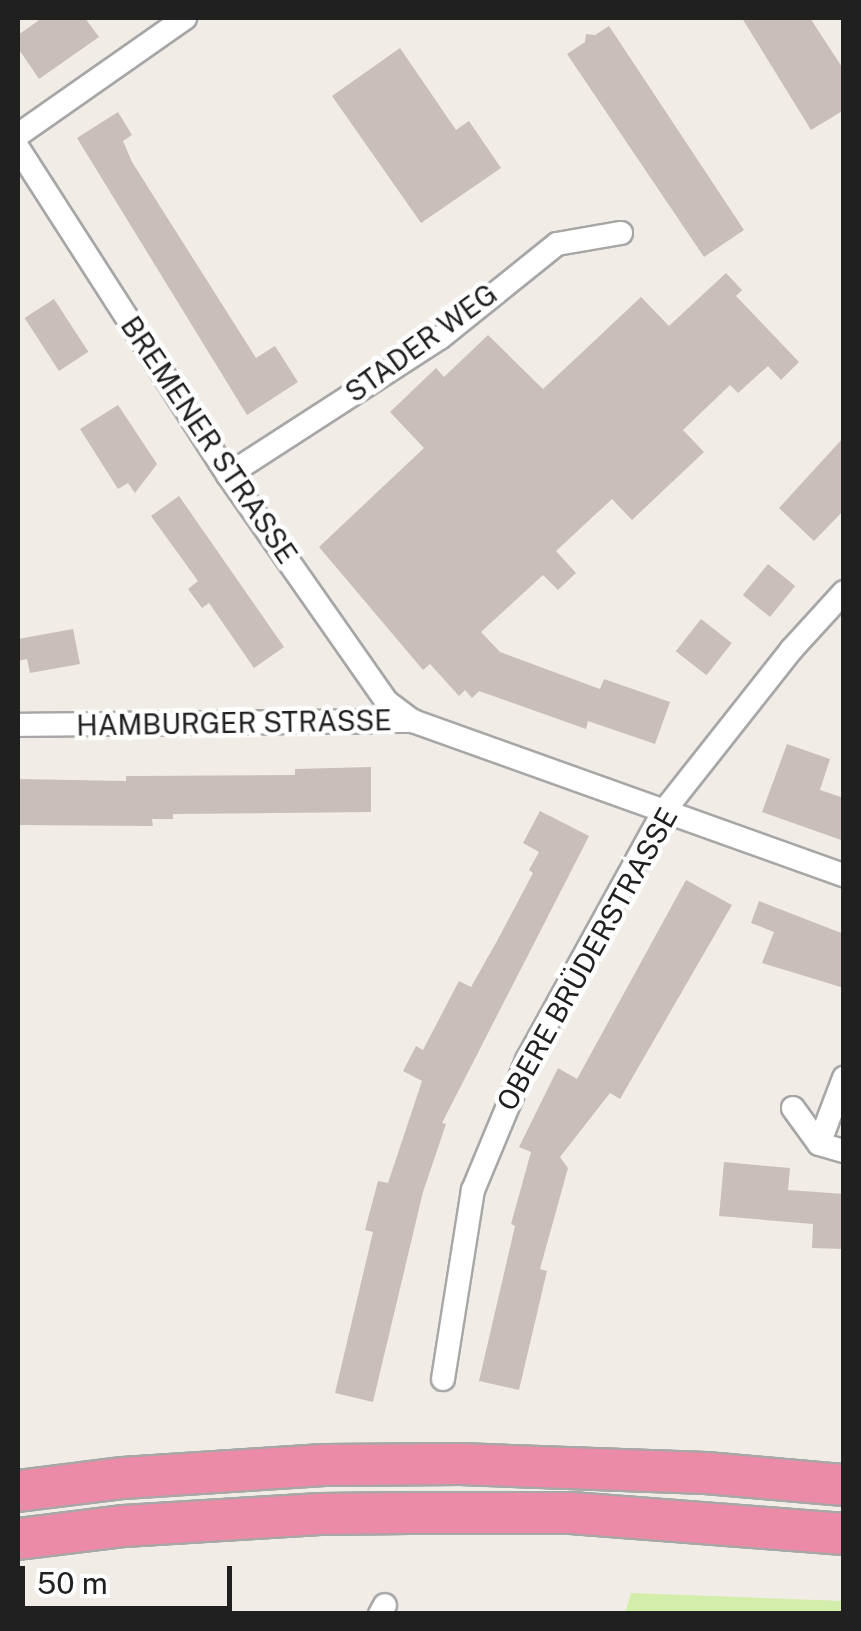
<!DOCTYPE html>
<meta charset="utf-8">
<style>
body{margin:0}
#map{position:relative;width:861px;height:1631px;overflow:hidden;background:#f1ece6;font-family:"Public Sans",sans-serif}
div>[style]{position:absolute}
.grass>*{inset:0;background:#d3edaa}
.building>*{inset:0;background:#c9beb9;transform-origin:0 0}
.roads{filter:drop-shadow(2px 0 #a7a7a7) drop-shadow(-2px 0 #a7a7a7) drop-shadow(0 2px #a7a7a7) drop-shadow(0 -2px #a7a7a7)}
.minor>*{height:22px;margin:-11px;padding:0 11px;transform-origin:11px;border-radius:11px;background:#fff}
.motorway>*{height:40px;margin:-20px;padding:0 20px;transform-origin:20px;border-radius:20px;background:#eb8ba8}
span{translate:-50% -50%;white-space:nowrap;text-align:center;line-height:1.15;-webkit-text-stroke:9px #fff;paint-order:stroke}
.street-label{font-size:28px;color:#202020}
.frame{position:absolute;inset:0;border:20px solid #202020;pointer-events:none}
.scale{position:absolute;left:20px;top:1566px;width:212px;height:45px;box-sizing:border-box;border:5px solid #202020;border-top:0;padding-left:12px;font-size:30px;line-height:35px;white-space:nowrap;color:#202020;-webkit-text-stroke:8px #fff;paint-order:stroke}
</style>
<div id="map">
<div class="grass">
<div style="clip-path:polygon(631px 1593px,843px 1601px,843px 1613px,625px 1613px)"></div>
</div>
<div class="building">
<div style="clip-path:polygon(42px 18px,85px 18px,99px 37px,39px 79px,18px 48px,18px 35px)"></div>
<div style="clip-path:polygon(742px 18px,810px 18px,844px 70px,844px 110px,811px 130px)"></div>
<div style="clip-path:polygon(609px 26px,744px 230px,704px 257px,567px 54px,585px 42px,586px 34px,595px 35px)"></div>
<div style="clip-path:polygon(400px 48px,456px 130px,469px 121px,501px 168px,421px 223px,332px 96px)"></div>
<div style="clip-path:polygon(118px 112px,132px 135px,123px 141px,132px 162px,256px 358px,275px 346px,298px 382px,247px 415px,77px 138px)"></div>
<div style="clip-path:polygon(726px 273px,742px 290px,736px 296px,799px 362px,781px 380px,768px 366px,738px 393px,730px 385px,683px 430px,704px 452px,632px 520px,612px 499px,556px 551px,576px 573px,558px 590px,543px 575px,481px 632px,500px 652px,600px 689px,604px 679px,670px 702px,655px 744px,588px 721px,586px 729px,479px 691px,472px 698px,465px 690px,459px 696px,430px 664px,423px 670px,319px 547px,424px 448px,390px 412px,436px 368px,444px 377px,488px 335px,543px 389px,641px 297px,669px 326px)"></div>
<div style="left:54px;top:299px;width:63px;height:35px;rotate:57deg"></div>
<div style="clip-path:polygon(118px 405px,157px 464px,135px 493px,128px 483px,118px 489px,80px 429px)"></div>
<div style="clip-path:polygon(844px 437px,844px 510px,814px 541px,779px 508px)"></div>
<div style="clip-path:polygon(179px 496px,284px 647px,254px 668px,209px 603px,202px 608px,188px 589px,198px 581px,151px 516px)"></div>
<div style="left:768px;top:564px;width:35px;height:40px;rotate:39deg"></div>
<div style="left:701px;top:619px;width:39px;height:41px;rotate:38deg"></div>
<div style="clip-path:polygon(73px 629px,80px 664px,30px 673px,27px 659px,18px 661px,18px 639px)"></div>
<div style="clip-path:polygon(787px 744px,830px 759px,820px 790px,844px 798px,844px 841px,762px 812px)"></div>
<div style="clip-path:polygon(371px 767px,371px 812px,173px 814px,173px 819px,152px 819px,153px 826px,18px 825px,18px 779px,126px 781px,126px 776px,139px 776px,295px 775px,295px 769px)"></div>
<div style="clip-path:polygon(540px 811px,589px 836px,442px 1123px,446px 1124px,423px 1192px,373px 1402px,335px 1393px,373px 1232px,365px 1230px,378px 1181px,388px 1183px,422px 1081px,403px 1071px,416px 1046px,423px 1050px,459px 981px,471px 987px,497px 941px,533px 873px,529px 870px,539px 852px,523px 843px)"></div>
<div style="clip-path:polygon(686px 880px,732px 905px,620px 1099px,610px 1093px,560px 1157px,568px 1168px,540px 1269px,547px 1271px,519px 1390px,479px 1381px,515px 1226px,511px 1224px,531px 1152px,519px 1147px,558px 1068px,577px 1079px)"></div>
<div style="clip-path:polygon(759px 901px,844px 934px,844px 988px,762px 963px,774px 932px,751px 923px)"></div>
<div style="clip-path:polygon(724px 1162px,790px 1168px,788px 1190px,844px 1194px,844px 1249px,812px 1248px,813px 1224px,719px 1216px)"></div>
</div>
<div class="roads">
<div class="minor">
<div style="left:18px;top:135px;width:204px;rotate:-35deg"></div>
<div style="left:18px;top:148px;width:389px;rotate:57.3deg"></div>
<div style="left:228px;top:475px;width:276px;rotate:55deg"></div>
<div style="left:386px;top:701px;width:34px;rotate:37deg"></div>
<div style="left:228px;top:475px;width:252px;rotate:-32.9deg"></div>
<div style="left:440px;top:338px;width:150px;rotate:-38.8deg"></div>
<div style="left:557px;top:244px;width:65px;rotate:-9.8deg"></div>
<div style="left:18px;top:725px;width:395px;rotate:-0.6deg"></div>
<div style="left:413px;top:721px;width:458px;rotate:19.7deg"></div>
<div style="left:793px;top:1108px;width:44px;rotate:54.2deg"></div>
<div style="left:819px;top:1144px;width:26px;rotate:16deg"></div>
<div style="left:819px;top:1144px;width:71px;rotate:-69.3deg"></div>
<div style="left:443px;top:1379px;width:191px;rotate:-81deg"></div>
<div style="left:473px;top:1190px;width:141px;rotate:-67.4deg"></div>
<div style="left:527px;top:1060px;width:284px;rotate:-61.2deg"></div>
<div style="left:664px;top:811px;width:206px;rotate:-51.7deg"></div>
<div style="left:792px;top:649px;width:77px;rotate:-47.6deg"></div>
<div style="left:380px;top:1614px;width:10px;rotate:-61deg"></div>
</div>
<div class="motorway">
<div style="left:18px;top:1491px;width:106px;rotate:-7.1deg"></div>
<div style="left:123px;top:1478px;width:201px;rotate:-3.7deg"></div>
<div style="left:324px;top:1465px;width:136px;rotate:-0.4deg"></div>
<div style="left:460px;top:1464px;width:246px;rotate:2.1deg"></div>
<div style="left:706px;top:1473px;width:139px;rotate:5deg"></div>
<div style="left:18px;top:1539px;width:107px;rotate:-7deg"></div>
<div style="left:124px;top:1526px;width:196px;rotate:-3.5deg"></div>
<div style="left:320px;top:1514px;width:89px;rotate:-0.6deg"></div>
<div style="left:409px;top:1513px;width:162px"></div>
<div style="left:571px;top:1513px;width:274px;rotate:4.4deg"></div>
</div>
</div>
<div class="street-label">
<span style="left:421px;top:343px;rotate:-36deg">STADER WEG</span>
<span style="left:209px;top:440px;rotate:56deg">BREMENER STRASSE</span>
<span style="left:234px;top:723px;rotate:-1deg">HAMBURGER STRASSE</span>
<span style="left:587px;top:959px;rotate:-61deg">OBERE BRÜDERSTRASSE</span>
</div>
<div class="frame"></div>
<div class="scale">50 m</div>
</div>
